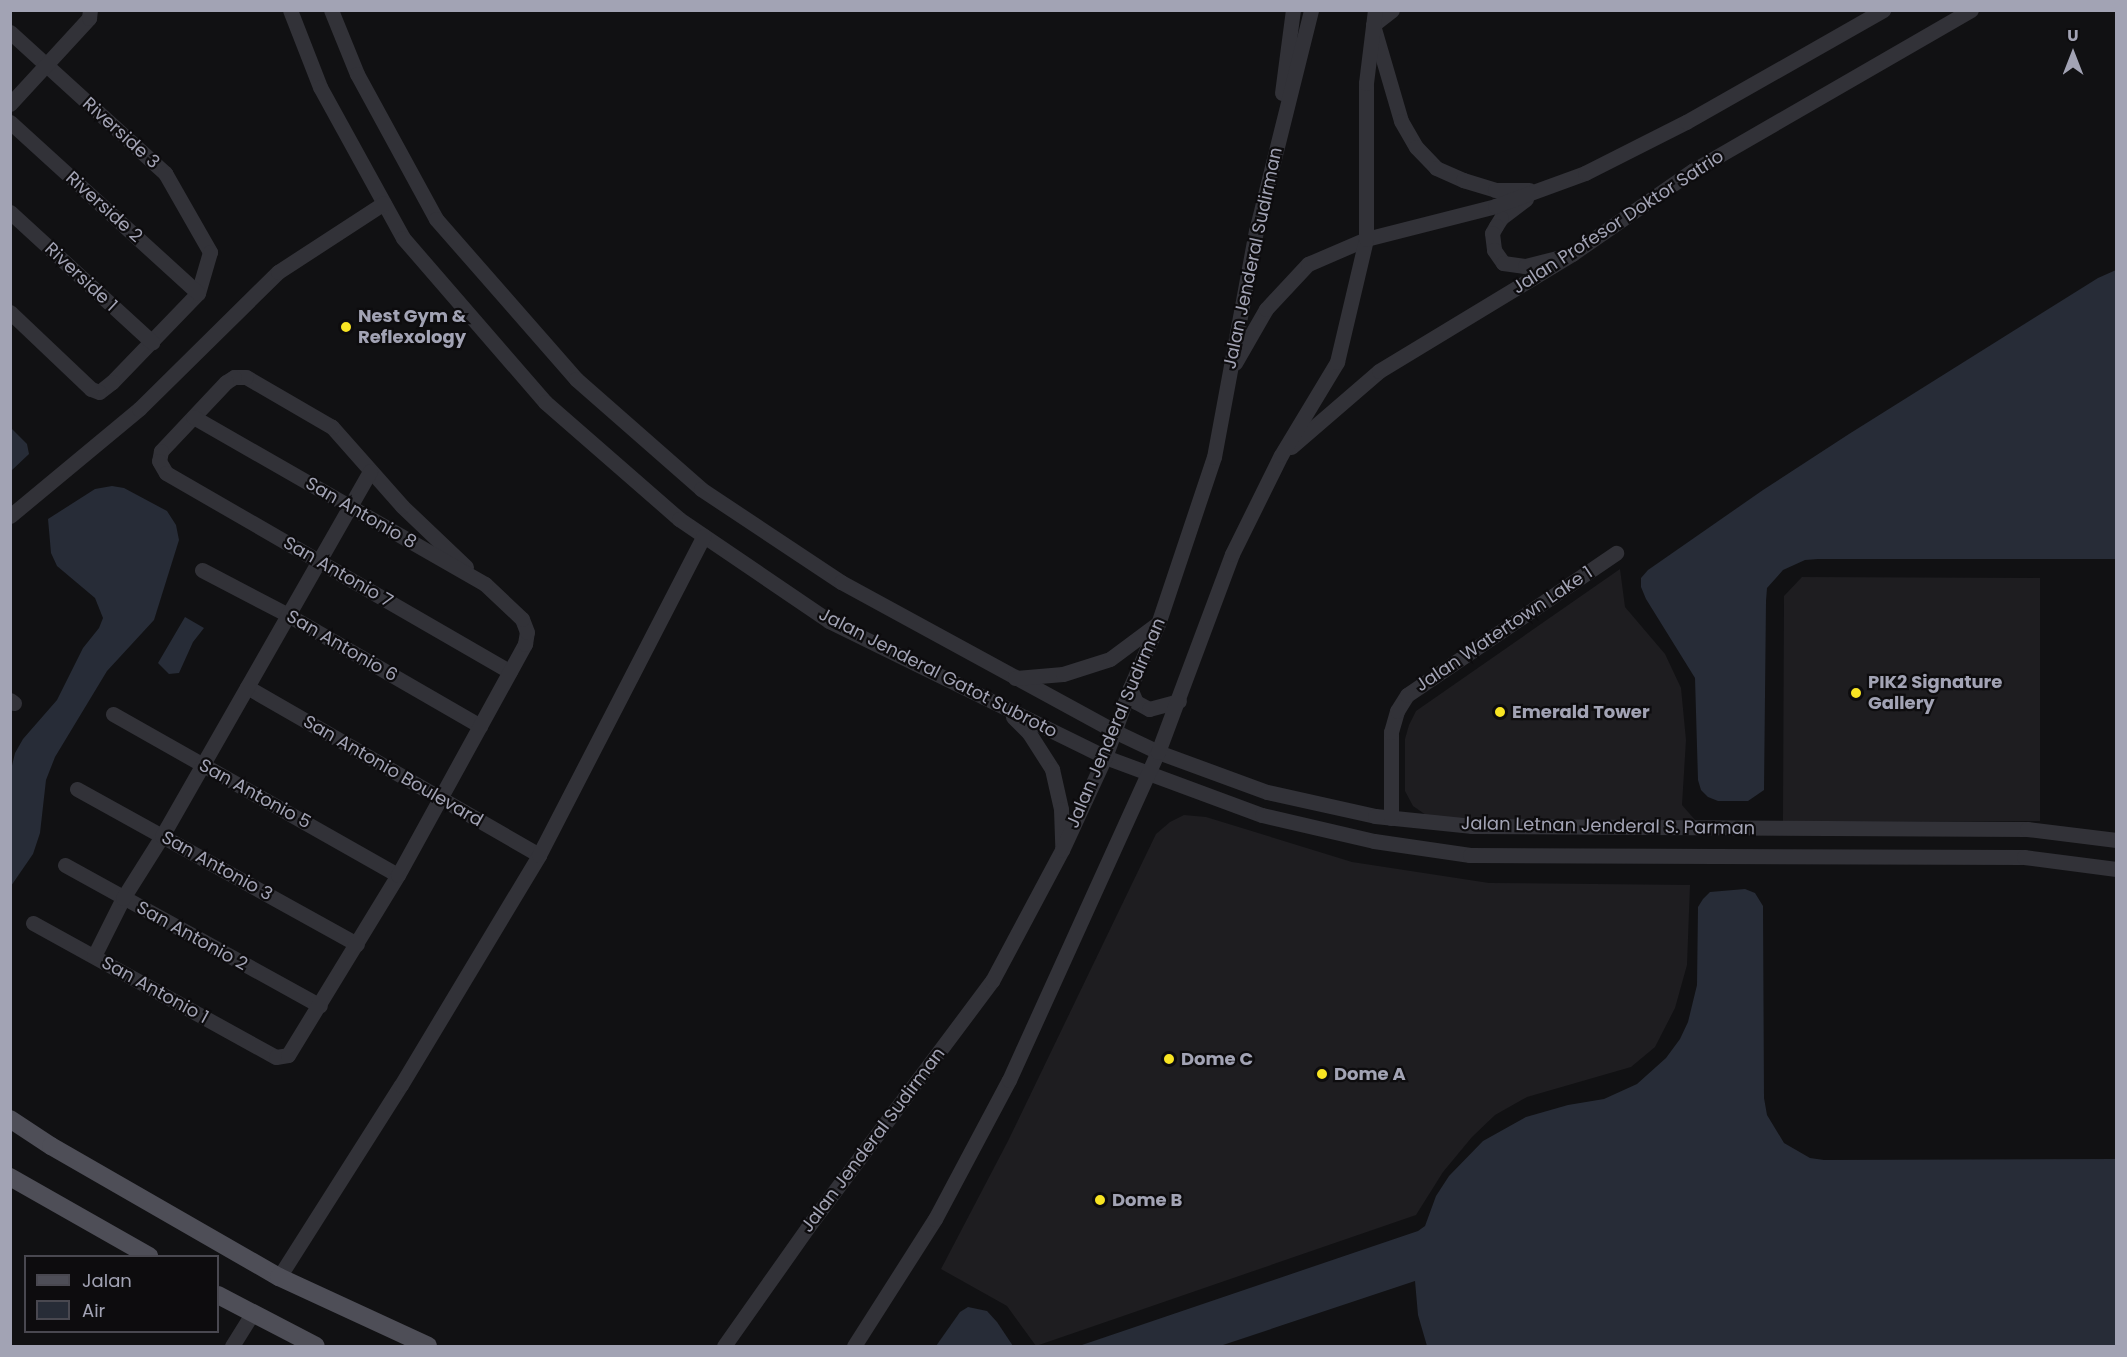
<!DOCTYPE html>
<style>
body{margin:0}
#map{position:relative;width:2127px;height:1357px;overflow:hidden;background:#111113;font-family:Poppins,sans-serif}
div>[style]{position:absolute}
.built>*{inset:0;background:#1e1d20}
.water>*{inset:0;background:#272c37}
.minor>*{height:15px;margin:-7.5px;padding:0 7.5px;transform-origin:7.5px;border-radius:7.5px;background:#323238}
.major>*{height:18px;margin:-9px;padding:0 9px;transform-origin:9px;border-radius:9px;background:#4e4e57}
.dots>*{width:16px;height:16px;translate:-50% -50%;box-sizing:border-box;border:3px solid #0d0c0e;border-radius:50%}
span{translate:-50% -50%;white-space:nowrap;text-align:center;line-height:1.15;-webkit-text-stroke:4.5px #0d0c0e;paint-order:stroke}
.street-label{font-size:18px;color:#a2a3b4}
.poi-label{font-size:18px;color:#a2a3b4;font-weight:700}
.left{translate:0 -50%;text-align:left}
.frame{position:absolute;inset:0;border:12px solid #a2a3b4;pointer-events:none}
.legend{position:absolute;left:24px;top:1255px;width:195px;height:78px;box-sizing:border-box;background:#0d0c0e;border:2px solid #494850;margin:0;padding:8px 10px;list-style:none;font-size:18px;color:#a2a3b4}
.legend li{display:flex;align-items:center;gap:12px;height:30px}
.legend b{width:30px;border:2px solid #494850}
.north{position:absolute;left:2043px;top:24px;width:60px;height:60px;-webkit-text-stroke:4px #0d0c0e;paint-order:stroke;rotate:0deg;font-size:16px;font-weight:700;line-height:24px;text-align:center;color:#a2a3b4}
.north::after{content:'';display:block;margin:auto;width:21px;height:27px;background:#a2a3b4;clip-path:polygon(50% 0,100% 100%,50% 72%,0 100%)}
</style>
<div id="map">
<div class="built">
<div style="clip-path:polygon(1620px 569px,1625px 607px,1665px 654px,1681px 688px,1686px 740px,1682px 805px,1696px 821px,1455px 819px,1426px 815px,1413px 806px,1405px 791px,1405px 739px,1409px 725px,1416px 711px)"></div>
<div style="clip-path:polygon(1802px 577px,2040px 578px,2040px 821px,1783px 821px,1784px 596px)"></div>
<div style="clip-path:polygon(1184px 815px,1206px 817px,1352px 862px,1489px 883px,1690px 885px,1687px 965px,1675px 1008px,1655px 1047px,1631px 1067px,1527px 1097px,1495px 1115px,1472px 1137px,1443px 1172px,1416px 1215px,1036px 1346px,1007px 1306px,941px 1269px,1008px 1141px,1156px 834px,1170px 822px)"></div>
</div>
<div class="water">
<div style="clip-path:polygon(2116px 270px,2116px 559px,1818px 559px,1805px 560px,1783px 570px,1767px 588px,1766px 601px,1764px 790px,1748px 801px,1718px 801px,1708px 797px,1701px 790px,1698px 780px,1695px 678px,1646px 599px,1641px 587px,1641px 578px,1648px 570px,1763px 490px,1849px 434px,2098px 278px)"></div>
<div style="clip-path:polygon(11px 428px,27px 444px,29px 454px,11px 471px)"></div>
<div style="clip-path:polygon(112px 486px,124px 488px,167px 511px,176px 525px,179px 540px,154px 620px,107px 671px,55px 757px,46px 780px,40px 833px,33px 854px,11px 886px,10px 774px,15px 753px,23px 739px,57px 700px,83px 648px,99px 628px,103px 618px,95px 598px,57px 566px,51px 553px,48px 519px,95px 489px)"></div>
<div style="clip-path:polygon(185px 617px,204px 628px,193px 642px,179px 673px,169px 674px,158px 663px)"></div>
<div style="clip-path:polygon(1745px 889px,1755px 893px,1763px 906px,1764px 1098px,1767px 1115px,1784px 1143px,1810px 1158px,1824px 1160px,2116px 1159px,2116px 1346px,1427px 1346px,1418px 1315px,1415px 1281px,1220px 1346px,1079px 1346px,1418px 1231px,1425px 1226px,1436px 1196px,1449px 1176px,1483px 1141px,1526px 1117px,1568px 1105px,1604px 1099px,1637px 1084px,1666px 1058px,1680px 1039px,1688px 1022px,1697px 985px,1698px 907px,1703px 899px,1710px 892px)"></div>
<div style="clip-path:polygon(968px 1307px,987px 1311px,997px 1322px,1013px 1346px,936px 1346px,960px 1312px)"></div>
</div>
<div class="minor">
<div style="left:290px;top:10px;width:83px;rotate:68.7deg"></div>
<div style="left:320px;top:87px;width:172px;rotate:61.2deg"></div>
<div style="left:403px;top:238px;width:217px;rotate:49.1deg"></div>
<div style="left:545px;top:402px;width:178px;rotate:41.1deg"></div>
<div style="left:679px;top:519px;width:181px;rotate:34.2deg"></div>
<div style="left:829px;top:621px;width:308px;rotate:26.2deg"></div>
<div style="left:1105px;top:757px;width:167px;rotate:20.3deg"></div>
<div style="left:1262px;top:815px;width:115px;rotate:13.1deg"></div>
<div style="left:1374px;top:841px;width:97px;rotate:8.3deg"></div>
<div style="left:1470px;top:855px;width:554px;rotate:0.21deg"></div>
<div style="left:2024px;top:857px;width:93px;rotate:7.4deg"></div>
<div style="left:331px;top:10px;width:69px;rotate:67.9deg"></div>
<div style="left:357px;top:74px;width:165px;rotate:61.4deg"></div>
<div style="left:436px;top:219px;width:213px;rotate:48.8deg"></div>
<div style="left:576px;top:379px;width:167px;rotate:41.3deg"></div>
<div style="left:701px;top:489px;width:168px;rotate:33.6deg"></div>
<div style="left:841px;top:582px;width:311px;rotate:28.6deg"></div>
<div style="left:1114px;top:731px;width:49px;rotate:25.5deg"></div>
<div style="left:1158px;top:752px;width:116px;rotate:20.2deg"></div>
<div style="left:1267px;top:792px;width:111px;rotate:12.5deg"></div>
<div style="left:1375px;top:816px;width:98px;rotate:5.9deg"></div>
<div style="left:1472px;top:826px;width:555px;rotate:0.31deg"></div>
<div style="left:2027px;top:829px;width:90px;rotate:7deg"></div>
<div style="left:1392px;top:10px;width:24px;rotate:142deg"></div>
<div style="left:1373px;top:25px;width:100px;rotate:73.7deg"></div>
<div style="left:1401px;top:121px;width:30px;rotate:60deg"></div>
<div style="left:1416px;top:147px;width:29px;rotate:46deg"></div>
<div style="left:1436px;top:168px;width:30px;rotate:24deg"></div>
<div style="left:1463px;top:180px;width:34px;rotate:17deg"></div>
<div style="left:1495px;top:190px;width:34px"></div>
<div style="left:10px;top:32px;width:210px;rotate:42.3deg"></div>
<div style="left:165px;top:173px;width:91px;rotate:60.3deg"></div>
<div style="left:210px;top:252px;width:43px;rotate:106.3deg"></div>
<div style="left:198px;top:293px;width:124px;rotate:134deg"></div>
<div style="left:112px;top:382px;width:16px;rotate:142deg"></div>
<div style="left:99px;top:392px;width:9px;rotate:-159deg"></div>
<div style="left:91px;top:389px;width:112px;rotate:-136.5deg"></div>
<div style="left:1282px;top:93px;width:84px;rotate:-82.5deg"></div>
<div style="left:10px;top:104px;width:117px;rotate:-47.4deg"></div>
<div style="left:89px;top:18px;width:8px;rotate:-83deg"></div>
<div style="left:10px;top:122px;width:254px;rotate:42.3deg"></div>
<div style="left:1526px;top:199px;width:31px;rotate:143deg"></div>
<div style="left:1501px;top:218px;width:9px;rotate:122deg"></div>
<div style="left:1496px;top:226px;width:8px;rotate:120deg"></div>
<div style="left:1492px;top:233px;width:17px;rotate:83deg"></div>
<div style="left:1494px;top:250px;width:16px;rotate:55deg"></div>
<div style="left:1503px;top:263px;width:22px;rotate:8deg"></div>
<div style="left:1525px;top:266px;width:32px;rotate:-14deg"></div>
<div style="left:10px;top:212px;width:193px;rotate:42.5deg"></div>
<div style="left:1235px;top:363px;width:62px;rotate:-60.1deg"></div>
<div style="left:1266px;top:309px;width:62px;rotate:-47deg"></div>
<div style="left:1308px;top:264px;width:63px;rotate:-23.3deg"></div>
<div style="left:1366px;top:239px;width:133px;rotate:-14.3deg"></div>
<div style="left:1495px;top:206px;width:96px;rotate:-20.1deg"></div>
<div style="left:1585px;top:173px;width:113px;rotate:-26.8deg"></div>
<div style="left:1686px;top:122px;width:227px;rotate:-29.6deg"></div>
<div style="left:1291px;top:447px;width:116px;rotate:-40.8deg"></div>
<div style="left:1379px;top:371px;width:226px;rotate:-31.2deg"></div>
<div style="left:1572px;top:254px;width:146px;rotate:-34.7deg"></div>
<div style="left:1692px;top:171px;width:322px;rotate:-30deg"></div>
<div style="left:10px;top:516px;width:168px;rotate:-39.7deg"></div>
<div style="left:139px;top:409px;width:195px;rotate:-44.6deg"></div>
<div style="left:278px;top:272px;width:126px;rotate:-33.1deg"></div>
<div style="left:466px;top:567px;width:88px;rotate:-136.4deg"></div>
<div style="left:402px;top:506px;width:106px;rotate:-131.5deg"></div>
<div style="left:332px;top:427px;width:99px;rotate:-149.8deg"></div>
<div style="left:246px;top:377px;width:12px;rotate:180deg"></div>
<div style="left:234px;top:377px;width:9px;rotate:148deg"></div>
<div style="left:226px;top:382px;width:95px;rotate:133.3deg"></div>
<div style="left:161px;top:451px;width:10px;rotate:101deg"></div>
<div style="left:159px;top:461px;width:14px;rotate:60deg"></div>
<div style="left:166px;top:473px;width:397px;rotate:30deg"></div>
<div style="left:202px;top:570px;width:97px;rotate:27.6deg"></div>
<div style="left:288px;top:615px;width:222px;rotate:30deg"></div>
<div style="left:1015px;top:678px;width:48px;rotate:-4.8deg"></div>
<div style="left:1063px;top:674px;width:49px;rotate:-17.7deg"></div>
<div style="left:1110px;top:659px;width:59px;rotate:-36.7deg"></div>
<div style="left:247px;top:687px;width:337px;rotate:29.9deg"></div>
<div style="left:1130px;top:688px;width:15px;rotate:67deg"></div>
<div style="left:1136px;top:702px;width:15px;rotate:28deg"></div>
<div style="left:1149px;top:709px;width:31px;rotate:-15deg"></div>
<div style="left:10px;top:700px;width:5px;rotate:37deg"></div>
<div style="left:113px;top:714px;width:327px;rotate:29.5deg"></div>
<div style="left:1013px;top:717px;width:23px;rotate:45deg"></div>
<div style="left:1029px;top:733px;width:43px;rotate:57.4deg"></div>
<div style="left:1052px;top:769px;width:41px;rotate:77.3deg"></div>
<div style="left:1061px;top:809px;width:38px;rotate:88deg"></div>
<div style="left:77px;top:789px;width:320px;rotate:29deg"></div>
<div style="left:1391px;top:818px;width:86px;rotate:-90deg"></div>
<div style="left:1391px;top:732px;width:22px;rotate:-74deg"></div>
<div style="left:1397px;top:711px;width:19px;rotate:-58deg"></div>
<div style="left:1407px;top:695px;width:253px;rotate:-34.2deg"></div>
<div style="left:65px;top:865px;width:291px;rotate:28.9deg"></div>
<div style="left:33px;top:923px;width:277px;rotate:28.9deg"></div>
<div style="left:276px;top:1057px;width:12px;rotate:-9deg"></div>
<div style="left:288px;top:1055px;width:211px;rotate:-58.6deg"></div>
<div style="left:398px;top:875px;width:264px;rotate:-61.2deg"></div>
<div style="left:525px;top:644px;width:12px;rotate:-81deg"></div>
<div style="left:527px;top:632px;width:14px;rotate:-111deg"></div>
<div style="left:522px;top:619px;width:51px;rotate:-136.6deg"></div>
<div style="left:485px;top:584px;width:336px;rotate:-150.2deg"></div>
<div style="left:94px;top:956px;width:65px;rotate:-63.4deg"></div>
<div style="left:123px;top:898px;width:73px;rotate:-57.8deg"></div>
<div style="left:162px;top:836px;width:420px;rotate:-60.3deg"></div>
<div style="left:279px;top:1277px;width:227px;rotate:-57.6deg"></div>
<div style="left:401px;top:1085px;width:268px;rotate:-59deg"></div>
<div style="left:539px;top:855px;width:359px;rotate:-62.7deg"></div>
<div style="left:232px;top:1346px;width:38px;rotate:-58deg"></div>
<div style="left:724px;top:1346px;width:149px;rotate:-54.8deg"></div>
<div style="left:810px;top:1224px;width:304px;rotate:-53.2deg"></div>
<div style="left:992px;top:981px;width:149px;rotate:-61.9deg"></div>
<div style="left:1062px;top:850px;width:102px;rotate:-65.2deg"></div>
<div style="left:1105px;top:757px;width:73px;rotate:-70.1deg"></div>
<div style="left:1130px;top:688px;width:70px;rotate:-66.4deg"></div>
<div style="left:1158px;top:624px;width:176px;rotate:-71.5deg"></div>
<div style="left:1214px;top:457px;width:230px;rotate:-79.5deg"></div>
<div style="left:1256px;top:231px;width:228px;rotate:-76deg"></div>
<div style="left:854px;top:1346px;width:151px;rotate:-57.5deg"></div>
<div style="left:935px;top:1219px;width:157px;rotate:-62deg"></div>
<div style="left:1009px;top:1080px;width:360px;rotate:-65.6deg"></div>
<div style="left:1158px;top:752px;width:211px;rotate:-69.5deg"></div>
<div style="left:1232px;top:554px;width:110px;rotate:-63.7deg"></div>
<div style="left:1281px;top:455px;width:109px;rotate:-58.9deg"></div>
<div style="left:1337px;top:362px;width:126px;rotate:-76.7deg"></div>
<div style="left:1366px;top:239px;width:156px;rotate:-90deg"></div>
<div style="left:1366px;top:83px;width:74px;rotate:-83deg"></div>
</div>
<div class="major">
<div style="left:10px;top:1119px;width:49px;rotate:33.4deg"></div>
<div style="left:51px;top:1146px;width:263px;rotate:29.9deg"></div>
<div style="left:279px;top:1277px;width:164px;rotate:24.8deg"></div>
<div style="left:10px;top:1177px;width:160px;rotate:29.6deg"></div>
<div style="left:218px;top:1295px;width:110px;rotate:27.5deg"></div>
</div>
<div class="dots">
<div style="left:346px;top:327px;background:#f9e523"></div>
<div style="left:1856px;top:693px;background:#f9e523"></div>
<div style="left:1500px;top:712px;background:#f9e523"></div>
<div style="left:1169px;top:1059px;background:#f9e523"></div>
<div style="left:1322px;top:1074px;background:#f9e523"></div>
<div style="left:1100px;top:1200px;background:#f9e523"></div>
</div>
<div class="street-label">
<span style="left:121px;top:133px;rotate:42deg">Riverside 3</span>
<span style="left:104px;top:207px;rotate:42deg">Riverside 2</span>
<span style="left:1618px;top:222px;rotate:-33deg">Jalan Profesor Doktor Satrio</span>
<span style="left:1253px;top:258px;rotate:-78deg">Jalan Jenderal Sudirman</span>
<span style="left:81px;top:277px;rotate:43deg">Riverside 1</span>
<span style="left:361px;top:513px;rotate:30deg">San Antonio 8</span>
<span style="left:338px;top:572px;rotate:30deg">San Antonio 7</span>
<span style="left:1504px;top:629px;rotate:-34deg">Jalan Watertown Lake 1</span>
<span style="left:342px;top:646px;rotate:30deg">San Antonio 6</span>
<span style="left:938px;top:673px;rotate:27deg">Jalan Jenderal Gatot Subroto</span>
<span style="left:1116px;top:723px;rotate:-67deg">Jalan Jenderal Sudirman</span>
<span style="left:393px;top:771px;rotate:30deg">San Antonio Boulevard</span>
<span style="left:255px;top:794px;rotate:29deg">San Antonio 5</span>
<span style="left:1608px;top:826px;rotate:1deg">Jalan Letnan Jenderal S. Parman</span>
<span style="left:217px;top:866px;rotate:29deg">San Antonio 3</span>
<span style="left:192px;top:936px;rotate:29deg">San Antonio 2</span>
<span style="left:155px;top:990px;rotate:29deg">San Antonio 1</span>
<span style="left:873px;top:1140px;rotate:-53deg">Jalan Jenderal Sudirman</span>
</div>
<div class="poi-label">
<span class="left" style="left:358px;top:327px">Nest Gym &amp;<br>Reflexology</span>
<span class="left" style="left:1868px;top:693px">PIK2 Signature<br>Gallery</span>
<span class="left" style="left:1512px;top:712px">Emerald Tower</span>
<span class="left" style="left:1181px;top:1059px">Dome C</span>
<span class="left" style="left:1334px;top:1074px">Dome A</span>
<span class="left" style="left:1112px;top:1200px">Dome B</span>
</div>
<div class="frame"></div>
<ul class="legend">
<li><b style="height:8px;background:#4e4e57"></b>Jalan</li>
<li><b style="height:16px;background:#272c37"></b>Air</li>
</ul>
<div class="north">U</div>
</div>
